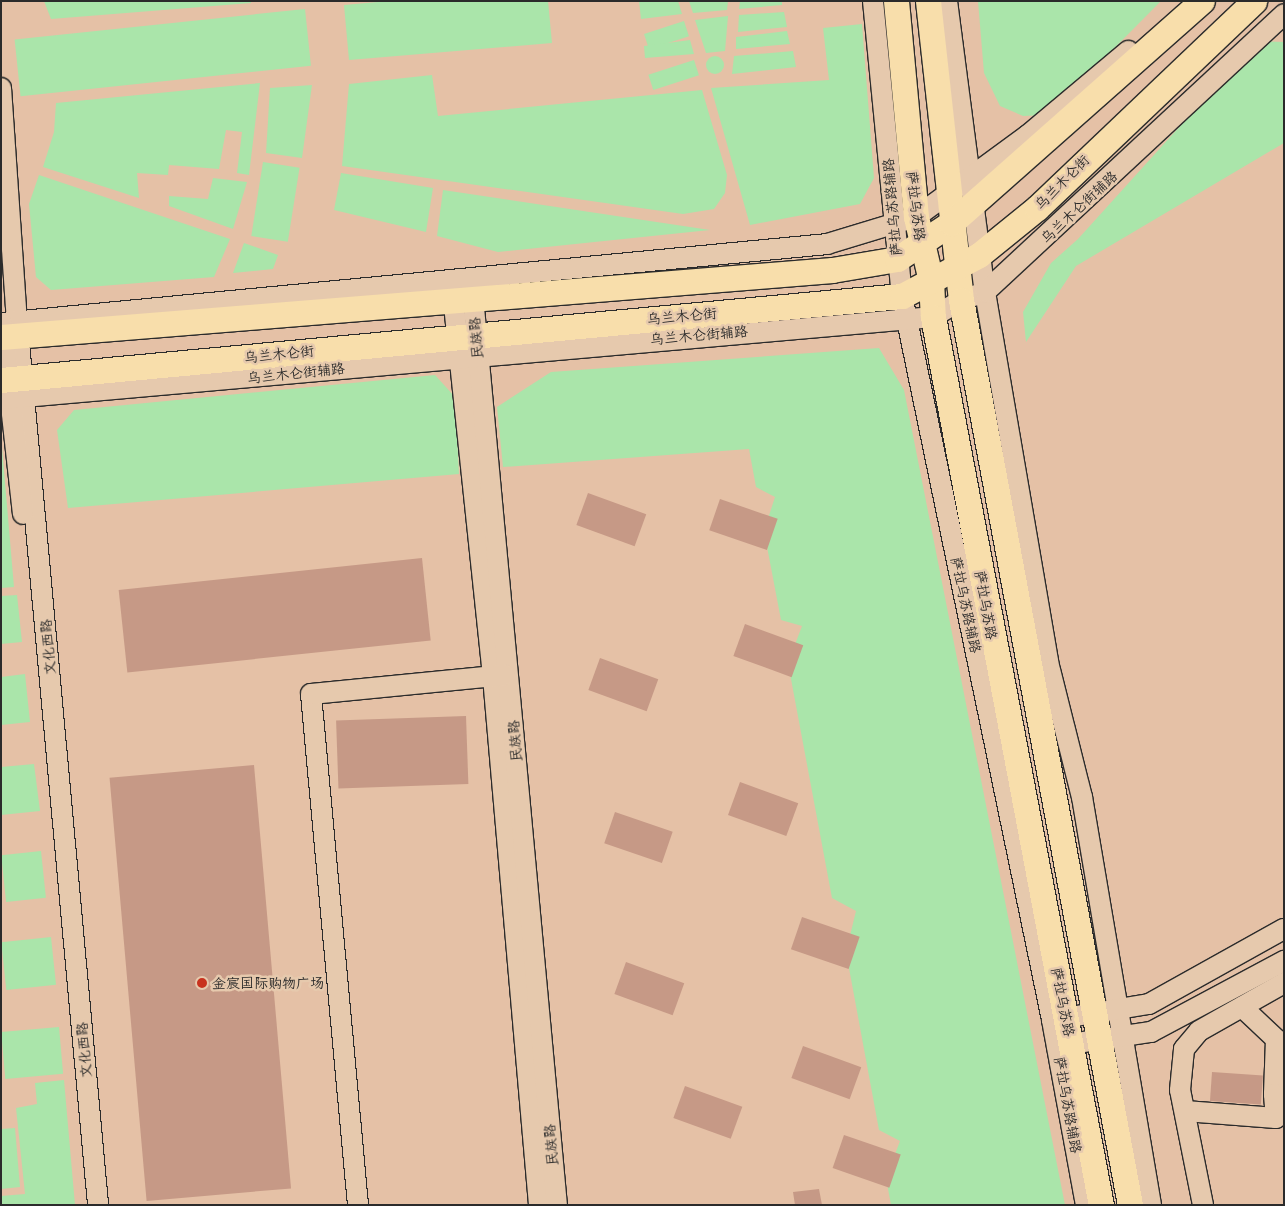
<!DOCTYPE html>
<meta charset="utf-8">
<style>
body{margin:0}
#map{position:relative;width:1285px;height:1206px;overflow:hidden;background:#e5c1a6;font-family:Delius,"LXGW WenKai TC",sans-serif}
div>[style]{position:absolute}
.green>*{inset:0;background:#aae5aa;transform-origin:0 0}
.round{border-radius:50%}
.building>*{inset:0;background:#c69986;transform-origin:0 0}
.roads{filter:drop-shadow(1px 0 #2b2b2b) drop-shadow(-1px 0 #2b2b2b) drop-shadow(0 1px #2b2b2b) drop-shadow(0 -1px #2b2b2b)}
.minor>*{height:20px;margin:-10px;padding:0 10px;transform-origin:10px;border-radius:10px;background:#e6c9ad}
.major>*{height:25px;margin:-12.5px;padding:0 12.5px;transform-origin:12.5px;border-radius:12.5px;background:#f8deab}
.dots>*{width:14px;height:14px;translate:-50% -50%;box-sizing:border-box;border:2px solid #e6c9ad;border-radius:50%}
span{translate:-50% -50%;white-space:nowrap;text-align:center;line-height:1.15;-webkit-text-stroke:5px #e6c9ad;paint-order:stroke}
.street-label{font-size:14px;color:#2b2b2b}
.poi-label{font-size:14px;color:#2b2b2b}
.left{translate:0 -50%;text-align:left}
.frame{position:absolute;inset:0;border:2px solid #2b2b2b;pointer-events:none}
</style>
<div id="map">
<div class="green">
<div style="clip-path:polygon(44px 1px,251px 1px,251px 3px,51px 19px)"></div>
<div style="clip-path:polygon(389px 1px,548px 1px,552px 43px,349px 60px,344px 5px)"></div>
<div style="clip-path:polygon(639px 1px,678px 1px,682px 14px,641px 19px)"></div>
<div style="clip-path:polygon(689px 1px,728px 1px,727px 10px,693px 13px)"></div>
<div style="clip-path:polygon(740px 1px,782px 1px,782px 5px,739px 9px)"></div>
<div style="clip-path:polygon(978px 1px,1161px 1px,1048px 115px,1023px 116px,1000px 106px,984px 73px)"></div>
<div style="left:305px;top:9px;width:57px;height:292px;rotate:84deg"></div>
<div style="clip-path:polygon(784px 12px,787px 27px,738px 32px,739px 15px)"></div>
<div style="clip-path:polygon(728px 16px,725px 51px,706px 53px,695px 20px)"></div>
<div style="left:684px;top:21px;width:16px;height:42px;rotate:72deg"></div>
<div style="clip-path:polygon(862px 24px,874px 178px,860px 204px,750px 225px,711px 88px,829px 80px,823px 28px)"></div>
<div style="clip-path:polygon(787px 31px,790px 44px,736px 49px,736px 37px)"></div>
<div style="clip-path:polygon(690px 40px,694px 54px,645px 58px,644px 46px)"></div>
<div style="clip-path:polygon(1257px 41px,1284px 42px,1284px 143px,1076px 266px,1026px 342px,1023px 312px,1051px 263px,1078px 239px)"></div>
<div style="clip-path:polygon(793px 51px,796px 67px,732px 74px,734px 56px)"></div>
<div class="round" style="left:706px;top:56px;width:18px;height:18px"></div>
<div style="left:694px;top:60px;width:16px;height:48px;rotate:72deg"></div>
<div style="clip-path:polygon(432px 75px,438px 116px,702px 90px,727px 175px,725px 193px,714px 209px,683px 214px,342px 166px,349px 84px)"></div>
<div style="clip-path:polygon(260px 83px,249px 175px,237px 173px,242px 132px,226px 130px,219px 169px,169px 165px,168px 175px,137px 173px,139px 198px,43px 167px,54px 132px,56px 103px)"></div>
<div style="clip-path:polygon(312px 85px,302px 158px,266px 153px,270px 88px)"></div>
<div style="left:263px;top:162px;width:37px;height:75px;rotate:9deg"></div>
<div style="clip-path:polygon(341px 173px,433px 188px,426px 232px,334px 210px)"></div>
<div style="clip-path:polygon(39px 175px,230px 239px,214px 277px,51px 290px,36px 277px,29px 204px)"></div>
<div style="clip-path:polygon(213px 178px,247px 182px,233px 229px,169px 206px,169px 196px,208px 199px)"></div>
<div style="clip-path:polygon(443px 190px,710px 230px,498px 252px,437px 236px)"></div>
<div style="clip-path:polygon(244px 243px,278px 255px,273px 269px,233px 273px)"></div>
<div style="clip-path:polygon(879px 348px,904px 390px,1065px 1205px,891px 1205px,886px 1178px,900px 1141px,879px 1130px,846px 952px,856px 911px,832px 898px,788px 663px,802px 626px,781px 620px,764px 531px,775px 497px,756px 487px,749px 449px,503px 467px,497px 407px,551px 372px)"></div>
<div style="clip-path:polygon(435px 375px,455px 397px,459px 474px,68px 508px,57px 430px,74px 410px)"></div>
<div style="clip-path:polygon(1px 436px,14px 587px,1px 588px)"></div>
<div style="clip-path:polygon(17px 595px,22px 642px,1px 644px,1px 596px)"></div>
<div style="clip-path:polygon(25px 674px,30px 722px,1px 725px,1px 677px)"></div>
<div style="clip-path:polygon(34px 764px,40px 811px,1px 815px,1px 767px)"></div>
<div style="left:41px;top:851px;width:47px;height:40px;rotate:84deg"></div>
<div style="left:51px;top:937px;width:48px;height:50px;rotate:84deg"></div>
<div style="left:59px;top:1027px;width:47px;height:58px;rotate:85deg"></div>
<div style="clip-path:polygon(64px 1080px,75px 1205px,1px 1205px,1px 1196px,25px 1194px,16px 1108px,37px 1104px,35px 1083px)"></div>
<div style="clip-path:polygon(15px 1128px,20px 1187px,1px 1189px,1px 1129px)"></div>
</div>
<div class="building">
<div style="left:588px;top:493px;width:62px;height:34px;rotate:20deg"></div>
<div style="left:720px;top:499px;width:61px;height:33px;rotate:19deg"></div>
<div style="left:422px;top:558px;width:83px;height:305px;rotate:84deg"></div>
<div style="left:745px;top:624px;width:62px;height:34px;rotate:20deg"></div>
<div style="left:600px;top:658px;width:62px;height:34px;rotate:20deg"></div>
<div style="left:466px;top:716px;width:68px;height:130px;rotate:88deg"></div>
<div style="left:254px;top:765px;width:425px;height:145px;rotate:85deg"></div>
<div style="left:740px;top:782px;width:62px;height:35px;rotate:20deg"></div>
<div style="left:615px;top:812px;width:61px;height:33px;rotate:19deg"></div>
<div style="left:802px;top:917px;width:61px;height:34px;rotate:19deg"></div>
<div style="left:626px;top:962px;width:62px;height:34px;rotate:20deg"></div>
<div style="left:803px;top:1046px;width:62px;height:34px;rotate:20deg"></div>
<div style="left:1212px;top:1072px;width:51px;height:29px;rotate:4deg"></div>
<div style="left:685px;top:1086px;width:61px;height:34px;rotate:20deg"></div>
<div style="left:844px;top:1135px;width:60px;height:35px;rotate:19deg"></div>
<div style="clip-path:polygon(819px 1189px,822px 1205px,795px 1205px,793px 1192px)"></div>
</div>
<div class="roads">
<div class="minor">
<div style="left:873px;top:1px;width:296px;rotate:84.4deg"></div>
<div style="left:902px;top:296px;width:739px;rotate:78.29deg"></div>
<div style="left:1052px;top:1020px;width:188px;rotate:79.6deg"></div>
<div style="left:947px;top:1px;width:293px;rotate:82.6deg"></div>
<div style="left:985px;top:292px;width:375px;rotate:80.3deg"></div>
<div style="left:1048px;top:662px;width:139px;rotate:75.9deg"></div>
<div style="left:1082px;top:797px;width:414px;rotate:80.4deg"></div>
<div style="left:1px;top:88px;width:234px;rotate:86.1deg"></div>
<div style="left:17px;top:321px;width:888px;rotate:84.76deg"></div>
<div style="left:452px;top:286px;width:393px;rotate:84deg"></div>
<div style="left:493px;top:677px;width:530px;rotate:85.02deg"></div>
<div style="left:472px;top:286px;width:923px;rotate:84.72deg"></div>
<div style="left:1px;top:323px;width:830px;rotate:-5.46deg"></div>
<div style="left:827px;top:244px;width:93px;rotate:-16.9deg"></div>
<div style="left:916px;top:217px;width:139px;rotate:-36.2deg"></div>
<div style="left:1028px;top:135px;width:131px;rotate:-40deg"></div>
<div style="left:2px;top:324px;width:191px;rotate:83.7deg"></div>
<div style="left:1px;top:399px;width:936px;rotate:-5.03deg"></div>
<div style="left:933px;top:317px;width:33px;rotate:-31deg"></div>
<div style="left:961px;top:300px;width:25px;rotate:-18deg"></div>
<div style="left:985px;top:292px;width:408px;rotate:-42.9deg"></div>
<div style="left:1242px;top:1007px;width:47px;rotate:43.3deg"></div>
<div style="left:1276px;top:1039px;width:55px;rotate:92.1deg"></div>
<div style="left:1274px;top:1094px;width:10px;rotate:6deg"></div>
<div style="left:1052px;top:1020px;width:98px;rotate:-9.4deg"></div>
<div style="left:1149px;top:1004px;width:154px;rotate:-29.1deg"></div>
<div style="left:1057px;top:1046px;width:95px;rotate:-8.5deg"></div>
<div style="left:1151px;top:1032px;width:151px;rotate:-28.1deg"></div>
<div style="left:1185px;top:1111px;width:91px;rotate:4.4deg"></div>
<div style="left:1276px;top:1118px;width:24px;rotate:-95deg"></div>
<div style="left:358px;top:1205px;width:513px;rotate:-95.26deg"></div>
<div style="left:311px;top:694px;width:195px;rotate:-5.6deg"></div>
<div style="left:1203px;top:1205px;width:117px;rotate:-101.3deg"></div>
<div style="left:1180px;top:1090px;width:41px;rotate:-84.4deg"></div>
<div style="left:1184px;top:1049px;width:23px;rotate:-50deg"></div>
<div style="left:1199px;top:1031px;width:98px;rotate:-29.5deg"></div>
</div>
<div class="major">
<div style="left:896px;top:1px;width:217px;rotate:84.7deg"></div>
<div style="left:916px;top:217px;width:66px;rotate:76.8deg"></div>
<div style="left:931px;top:281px;width:36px;rotate:87deg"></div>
<div style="left:933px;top:317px;width:904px;rotate:79.29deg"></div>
<div style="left:928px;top:1px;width:301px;rotate:83.7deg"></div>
<div style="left:961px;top:300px;width:921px;rotate:79.42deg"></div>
<div style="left:1px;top:337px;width:834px;rotate:-4.61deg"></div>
<div style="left:832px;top:270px;width:66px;rotate:-9.6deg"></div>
<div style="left:897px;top:259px;width:65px;rotate:-33.7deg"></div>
<div style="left:951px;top:223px;width:335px;rotate:-41.5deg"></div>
<div style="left:1px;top:380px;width:905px;rotate:-5.33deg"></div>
<div style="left:902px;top:296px;width:87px;rotate:-28deg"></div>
<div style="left:979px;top:255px;width:75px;rotate:-39deg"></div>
<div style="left:1037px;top:208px;width:300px;rotate:-43.6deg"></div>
</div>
</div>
<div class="dots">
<div style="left:202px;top:983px;background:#c8321e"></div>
</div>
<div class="street-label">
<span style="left:1062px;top:182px;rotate:-45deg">乌兰木仑街</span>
<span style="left:916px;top:206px;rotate:83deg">萨拉乌苏路</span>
<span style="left:892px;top:207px;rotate:-95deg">萨拉乌苏路辅路</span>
<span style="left:1079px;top:207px;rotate:-43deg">乌兰木仑街辅路</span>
<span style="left:682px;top:316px;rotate:-5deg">乌兰木仑街</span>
<span style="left:699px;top:335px;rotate:-5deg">乌兰木仑街辅路</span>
<span style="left:476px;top:338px;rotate:-95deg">民族路</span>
<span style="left:279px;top:354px;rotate:-6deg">乌兰木仑街</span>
<span style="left:296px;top:373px;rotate:-6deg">乌兰木仑街辅路</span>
<span style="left:966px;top:605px;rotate:78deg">萨拉乌苏路辅路</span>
<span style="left:986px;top:605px;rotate:80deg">萨拉乌苏路</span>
<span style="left:48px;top:647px;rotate:-95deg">文化西路</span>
<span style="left:515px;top:741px;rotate:-95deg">民族路</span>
<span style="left:1063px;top:1002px;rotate:79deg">萨拉乌苏路</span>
<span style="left:84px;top:1050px;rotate:-95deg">文化西路</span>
<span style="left:1068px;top:1105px;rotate:80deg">萨拉乌苏路辅路</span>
<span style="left:551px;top:1145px;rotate:-95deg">民族路</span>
</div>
<div class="poi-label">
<span class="left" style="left:212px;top:983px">金宸国际购物广场</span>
</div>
<div class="frame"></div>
</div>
